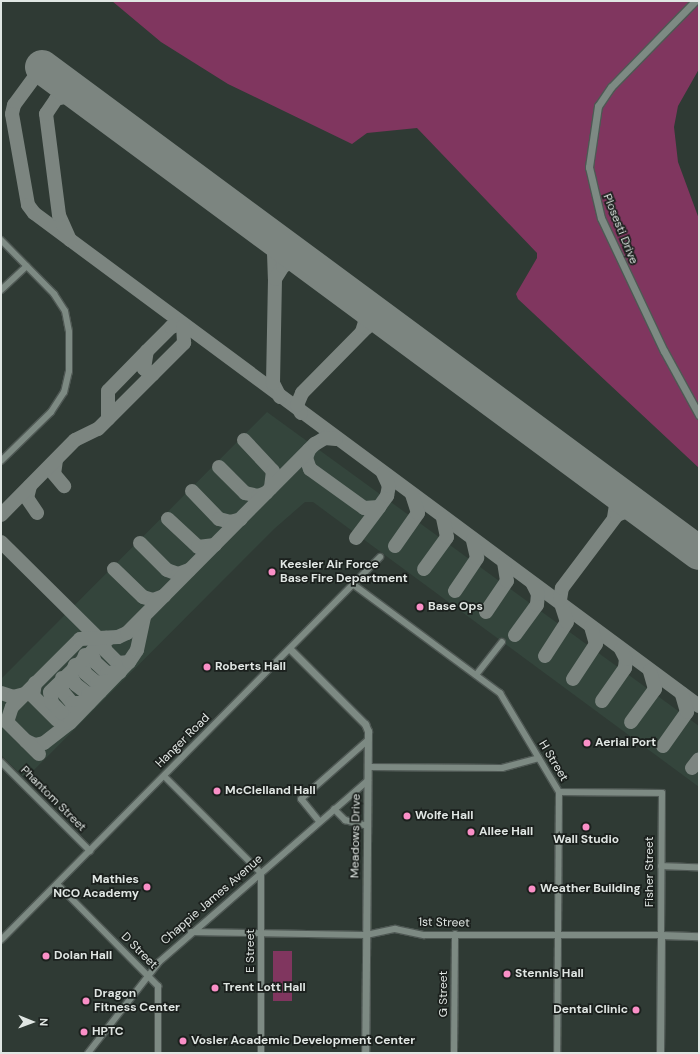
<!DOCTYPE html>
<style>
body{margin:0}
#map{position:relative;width:700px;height:1054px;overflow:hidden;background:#2f3a34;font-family:"DM Sans",sans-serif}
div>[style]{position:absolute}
.built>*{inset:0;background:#34453c}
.green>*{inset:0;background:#80365f;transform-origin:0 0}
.taxiway>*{height:14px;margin:-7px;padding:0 7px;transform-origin:7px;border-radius:7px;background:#7c8580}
.runway>*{height:34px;margin:-17px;padding:0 17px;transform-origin:17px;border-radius:17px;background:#7c8580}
.roads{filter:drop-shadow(1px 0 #4f5854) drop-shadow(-1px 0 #4f5854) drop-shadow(0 1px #4f5854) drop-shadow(0 -1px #4f5854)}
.minor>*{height:6px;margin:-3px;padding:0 3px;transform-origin:3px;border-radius:3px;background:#7d8a83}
.tertiary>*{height:7px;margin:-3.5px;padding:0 3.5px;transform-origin:3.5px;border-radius:3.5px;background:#7d8a83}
.dots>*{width:11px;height:11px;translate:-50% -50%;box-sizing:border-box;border:2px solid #1b201d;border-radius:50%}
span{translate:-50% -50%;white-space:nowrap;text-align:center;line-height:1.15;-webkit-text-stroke:3.5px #1b201d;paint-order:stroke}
.street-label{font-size:12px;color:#e0e6e3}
.poi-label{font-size:12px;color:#e0e6e3;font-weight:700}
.left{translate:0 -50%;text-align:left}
.right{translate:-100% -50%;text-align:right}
.frame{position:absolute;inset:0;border:2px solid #e0e6e3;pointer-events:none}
.north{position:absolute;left:12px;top:1002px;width:40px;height:40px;-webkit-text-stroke:3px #1b201d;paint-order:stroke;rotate:91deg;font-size:11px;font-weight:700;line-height:16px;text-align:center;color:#e0e6e3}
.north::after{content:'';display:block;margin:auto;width:14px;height:18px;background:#e0e6e3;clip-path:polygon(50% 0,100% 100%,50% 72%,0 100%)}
</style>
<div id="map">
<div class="built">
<div style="clip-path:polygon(267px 412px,699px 726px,699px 787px,313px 502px,305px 502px,274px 529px,25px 779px,1px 755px,1px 679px)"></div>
</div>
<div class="green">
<div style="clip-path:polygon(112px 1px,699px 1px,699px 69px,678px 106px,674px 127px,678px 162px,699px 219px,699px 468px,518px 299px,516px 294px,537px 258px,537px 253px,417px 128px,367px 133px,352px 144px,228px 84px,161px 42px)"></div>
<div style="left:273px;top:951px;width:19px;height:50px"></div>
</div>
<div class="taxiway">
<div style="left:42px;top:67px;width:47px;rotate:126.4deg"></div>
<div style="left:14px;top:105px;width:9px;rotate:103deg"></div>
<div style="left:12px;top:114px;width:92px;rotate:80deg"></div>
<div style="left:28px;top:205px;width:10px;rotate:53deg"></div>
<div style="left:34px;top:213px;width:828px;rotate:36.55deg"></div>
<div style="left:263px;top:229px;width:26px;rotate:65deg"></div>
<div style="left:274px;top:253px;width:26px;rotate:88deg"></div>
<div style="left:70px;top:240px;width:27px;rotate:-114deg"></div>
<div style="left:59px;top:215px;width:102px;rotate:-97.3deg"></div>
<div style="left:46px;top:114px;width:18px;rotate:-56deg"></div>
<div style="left:56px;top:99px;width:17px;rotate:-13deg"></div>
<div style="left:73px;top:95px;width:10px;rotate:17deg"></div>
<div style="left:360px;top:303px;width:20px;rotate:75deg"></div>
<div style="left:365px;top:322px;width:10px;rotate:107deg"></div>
<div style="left:153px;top:374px;width:10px;rotate:-151deg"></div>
<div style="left:144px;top:369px;width:18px;rotate:-81deg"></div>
<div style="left:147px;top:351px;width:34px;rotate:-45deg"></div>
<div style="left:171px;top:327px;width:9px;rotate:-18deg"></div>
<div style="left:280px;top:397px;width:16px;rotate:-117deg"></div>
<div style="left:273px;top:383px;width:104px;rotate:-88.9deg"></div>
<div style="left:275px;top:279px;width:15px;rotate:-58deg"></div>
<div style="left:283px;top:266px;width:8px;rotate:-23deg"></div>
<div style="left:290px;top:263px;width:20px;rotate:3deg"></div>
<div style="left:301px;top:413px;width:9px;rotate:-117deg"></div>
<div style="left:297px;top:405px;width:13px;rotate:-67deg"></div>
<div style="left:302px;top:393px;width:91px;rotate:-45.4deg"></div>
<div style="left:366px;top:328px;width:12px;rotate:-35deg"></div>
<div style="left:376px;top:321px;width:12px;rotate:9deg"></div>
<div style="left:108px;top:419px;width:28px;rotate:-90deg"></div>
<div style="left:108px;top:391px;width:56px;rotate:-45.7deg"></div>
<div style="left:244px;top:440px;width:42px;rotate:46.9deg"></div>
<div style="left:273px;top:471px;width:17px;rotate:97deg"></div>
<div style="left:309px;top:450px;width:9px;rotate:111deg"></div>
<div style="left:306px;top:458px;width:12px;rotate:70deg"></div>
<div style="left:310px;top:469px;width:67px;rotate:35.8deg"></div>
<div style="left:364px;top:508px;width:15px;rotate:-4deg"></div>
<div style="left:379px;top:507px;width:14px;rotate:-54deg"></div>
<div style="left:387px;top:496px;width:10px;rotate:-79deg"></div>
<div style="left:389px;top:486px;width:14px;rotate:-115deg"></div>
<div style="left:56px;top:460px;width:14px;rotate:98deg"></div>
<div style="left:54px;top:474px;width:16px;rotate:50deg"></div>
<div style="left:219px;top:467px;width:37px;rotate:45deg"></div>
<div style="left:245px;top:493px;width:13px;rotate:13deg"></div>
<div style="left:258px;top:496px;width:9px;rotate:-21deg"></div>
<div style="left:30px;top:486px;width:12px;rotate:104deg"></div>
<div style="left:27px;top:498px;width:18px;rotate:56deg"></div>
<div style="left:609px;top:486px;width:20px;rotate:70deg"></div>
<div style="left:616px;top:505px;width:13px;rotate:99deg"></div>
<div style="left:192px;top:491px;width:39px;rotate:46deg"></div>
<div style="left:219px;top:519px;width:11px;rotate:15deg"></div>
<div style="left:230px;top:522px;width:11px;rotate:-15deg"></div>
<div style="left:1px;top:515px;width:105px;rotate:-45.4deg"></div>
<div style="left:75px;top:440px;width:25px;rotate:-26deg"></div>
<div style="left:98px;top:429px;width:122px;rotate:-45deg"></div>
<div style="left:184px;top:343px;width:17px;rotate:-93deg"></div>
<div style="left:168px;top:519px;width:41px;rotate:43deg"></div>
<div style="left:198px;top:547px;width:17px;rotate:-7deg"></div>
<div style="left:356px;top:538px;width:39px;rotate:-53deg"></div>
<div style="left:1px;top:542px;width:135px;rotate:44.7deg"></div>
<div style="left:140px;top:543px;width:38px;rotate:45deg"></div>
<div style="left:167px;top:570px;width:12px;rotate:20deg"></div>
<div style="left:178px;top:574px;width:12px;rotate:-20deg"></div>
<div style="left:395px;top:546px;width:40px;rotate:-55.1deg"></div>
<div style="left:418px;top:513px;width:19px;rotate:-108deg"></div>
<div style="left:114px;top:569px;width:40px;rotate:44deg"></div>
<div style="left:143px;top:597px;width:10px;rotate:17deg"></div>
<div style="left:153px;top:600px;width:12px;rotate:-20deg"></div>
<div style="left:424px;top:569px;width:39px;rotate:-54deg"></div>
<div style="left:447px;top:537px;width:19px;rotate:-102deg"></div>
<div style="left:455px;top:591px;width:40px;rotate:-56deg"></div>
<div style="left:477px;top:558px;width:18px;rotate:-103deg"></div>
<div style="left:486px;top:612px;width:37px;rotate:-56deg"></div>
<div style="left:507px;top:581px;width:18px;rotate:-99deg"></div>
<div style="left:515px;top:635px;width:37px;rotate:-54deg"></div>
<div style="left:537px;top:605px;width:11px;rotate:-85deg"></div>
<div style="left:538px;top:594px;width:11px;rotate:-117deg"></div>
<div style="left:110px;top:638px;width:6px;rotate:162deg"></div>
<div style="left:104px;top:640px;width:10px;rotate:84deg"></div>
<div style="left:105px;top:650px;width:18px;rotate:45deg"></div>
<div style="left:118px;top:663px;width:11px;rotate:-5deg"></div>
<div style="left:95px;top:646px;width:9px;rotate:111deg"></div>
<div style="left:92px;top:654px;width:9px;rotate:69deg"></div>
<div style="left:95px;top:662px;width:16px;rotate:43deg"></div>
<div style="left:107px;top:673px;width:13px;rotate:-4deg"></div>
<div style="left:85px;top:655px;width:9px;rotate:111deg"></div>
<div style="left:82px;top:663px;width:10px;rotate:73deg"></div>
<div style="left:85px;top:673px;width:16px;rotate:40deg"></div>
<div style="left:97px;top:683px;width:13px;rotate:-9deg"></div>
<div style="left:545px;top:656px;width:40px;rotate:-57.1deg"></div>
<div style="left:567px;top:622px;width:23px;rotate:-108deg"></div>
<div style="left:560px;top:600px;width:12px;rotate:-81deg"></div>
<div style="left:562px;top:588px;width:91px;rotate:-53deg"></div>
<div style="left:617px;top:515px;width:14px;rotate:-21deg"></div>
<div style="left:630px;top:510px;width:13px;rotate:4deg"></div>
<div style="left:75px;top:665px;width:12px;rotate:110deg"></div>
<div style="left:71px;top:676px;width:9px;rotate:63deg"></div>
<div style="left:75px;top:684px;width:16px;rotate:38deg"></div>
<div style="left:88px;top:694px;width:12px;rotate:-9deg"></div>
<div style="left:62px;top:678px;width:13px;rotate:90deg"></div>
<div style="left:62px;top:691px;width:16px;rotate:50deg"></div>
<div style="left:72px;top:703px;width:17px"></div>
<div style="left:573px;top:679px;width:42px;rotate:-56.7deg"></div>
<div style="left:596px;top:644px;width:18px;rotate:-106deg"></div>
<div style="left:35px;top:683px;width:13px;rotate:99deg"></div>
<div style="left:33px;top:696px;width:34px;rotate:45deg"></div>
<div style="left:1px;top:693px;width:13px;rotate:18deg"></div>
<div style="left:13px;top:697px;width:11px;rotate:-15deg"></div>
<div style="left:602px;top:701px;width:40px;rotate:-55.1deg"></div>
<div style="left:625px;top:668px;width:9px;rotate:-84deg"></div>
<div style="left:626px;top:659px;width:11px;rotate:-117deg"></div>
<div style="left:78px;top:714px;width:16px;rotate:-176deg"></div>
<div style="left:62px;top:713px;width:14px;rotate:-135deg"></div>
<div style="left:52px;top:703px;width:11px;rotate:-100deg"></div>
<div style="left:50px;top:692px;width:78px;rotate:-44deg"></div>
<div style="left:631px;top:722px;width:41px;rotate:-54deg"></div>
<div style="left:655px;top:689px;width:19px;rotate:-106deg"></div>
<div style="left:26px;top:741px;width:10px;rotate:24deg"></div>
<div style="left:35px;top:745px;width:9px;rotate:-13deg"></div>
<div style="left:44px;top:743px;width:33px;rotate:-38deg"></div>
<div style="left:70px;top:723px;width:85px;rotate:-46deg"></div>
<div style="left:129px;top:662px;width:14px;rotate:-56deg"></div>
<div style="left:137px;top:650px;width:34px;rotate:-78deg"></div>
<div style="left:663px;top:746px;width:42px;rotate:-54.8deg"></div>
<div style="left:687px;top:712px;width:19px;rotate:-106deg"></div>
<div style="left:39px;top:754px;width:45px;rotate:-135deg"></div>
<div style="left:7px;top:722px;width:16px;rotate:-72deg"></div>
<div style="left:12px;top:707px;width:96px;rotate:-45deg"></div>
<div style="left:80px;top:639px;width:38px;rotate:-3deg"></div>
<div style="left:118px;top:637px;width:10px;rotate:-24deg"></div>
<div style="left:127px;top:633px;width:267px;rotate:-45.2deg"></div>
<div style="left:315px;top:444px;width:12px;rotate:-31deg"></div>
<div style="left:325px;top:438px;width:11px;rotate:5deg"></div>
<div style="left:692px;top:768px;width:11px;rotate:-52deg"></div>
</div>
<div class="runway">
<div style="left:42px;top:67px;width:817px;rotate:36.49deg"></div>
</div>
<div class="roads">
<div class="minor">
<div style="left:1px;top:240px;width:76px;rotate:45.5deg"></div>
<div style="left:54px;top:294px;width:20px;rotate:57deg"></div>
<div style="left:65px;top:311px;width:21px;rotate:79deg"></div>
<div style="left:69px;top:332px;width:39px;rotate:90deg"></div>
<div style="left:69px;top:371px;width:22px;rotate:103deg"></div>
<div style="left:64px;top:392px;width:24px;rotate:123deg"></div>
<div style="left:51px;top:412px;width:70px;rotate:135.6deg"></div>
<div style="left:1px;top:290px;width:35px;rotate:-43deg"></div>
<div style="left:354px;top:585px;width:182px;rotate:36.5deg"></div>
<div style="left:500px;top:693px;width:115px;rotate:59.2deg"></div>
<div style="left:559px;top:792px;width:261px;rotate:90.4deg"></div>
<div style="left:476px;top:675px;width:42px;rotate:-51.8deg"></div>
<div style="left:1px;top:762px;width:126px;rotate:45deg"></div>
<div style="left:368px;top:767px;width:134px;rotate:0.4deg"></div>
<div style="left:502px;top:768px;width:38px;rotate:-15deg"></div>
<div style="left:164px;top:776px;width:137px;rotate:45deg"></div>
<div style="left:261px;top:873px;width:180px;rotate:90deg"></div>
<div style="left:334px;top:809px;width:16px;rotate:45deg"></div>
<div style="left:345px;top:820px;width:23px;rotate:15deg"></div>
<div style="left:319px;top:821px;width:28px;rotate:-129deg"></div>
<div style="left:301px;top:799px;width:89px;rotate:-41.4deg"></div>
<div style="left:661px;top:866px;width:38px;rotate:2deg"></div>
<div style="left:57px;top:884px;width:144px;rotate:45.3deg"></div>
<div style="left:158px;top:986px;width:67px;rotate:90deg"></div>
<div style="left:191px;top:932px;width:175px;rotate:1deg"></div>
<div style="left:366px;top:935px;width:30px;rotate:-12deg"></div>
<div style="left:395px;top:929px;width:30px;rotate:12deg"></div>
<div style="left:424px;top:935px;width:237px"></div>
<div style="left:661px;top:935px;width:142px;rotate:-89.6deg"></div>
<div style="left:662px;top:793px;width:103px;rotate:-179.4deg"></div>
<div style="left:1px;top:940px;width:539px;rotate:-45.3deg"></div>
<div style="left:88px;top:1053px;width:115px;rotate:-52deg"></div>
<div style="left:159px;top:962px;width:277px;rotate:-41deg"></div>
<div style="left:454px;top:1053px;width:119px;rotate:-89.5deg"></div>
</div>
<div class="tertiary">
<div style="left:695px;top:1px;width:120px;rotate:134.3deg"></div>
<div style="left:611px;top:87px;width:23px;rotate:124deg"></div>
<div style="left:598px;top:106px;width:62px;rotate:98.4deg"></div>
<div style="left:589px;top:167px;width:52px;rotate:76.8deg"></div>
<div style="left:601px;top:218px;width:147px;rotate:64.7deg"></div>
<div style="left:664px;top:351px;width:73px;rotate:61.3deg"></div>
<div style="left:291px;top:650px;width:105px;rotate:45deg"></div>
<div style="left:365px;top:724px;width:8px;rotate:67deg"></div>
<div style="left:368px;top:731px;width:322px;rotate:90.5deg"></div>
<div style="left:660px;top:1053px;width:118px;rotate:-89.5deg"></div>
<div style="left:661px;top:935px;width:38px;rotate:2deg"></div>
</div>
</div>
<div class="dots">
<div style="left:272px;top:572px;background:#fa8fc7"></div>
<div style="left:420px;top:607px;background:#fa8fc7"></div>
<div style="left:207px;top:667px;background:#fa8fc7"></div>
<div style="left:587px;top:743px;background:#fa8fc7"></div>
<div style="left:217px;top:791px;background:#fa8fc7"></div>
<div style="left:407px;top:816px;background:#fa8fc7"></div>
<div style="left:586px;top:827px;background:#fa8fc7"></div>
<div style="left:471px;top:832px;background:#fa8fc7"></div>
<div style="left:147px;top:887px;background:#fa8fc7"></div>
<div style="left:532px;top:889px;background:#fa8fc7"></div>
<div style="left:46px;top:956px;background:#fa8fc7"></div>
<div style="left:507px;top:974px;background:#fa8fc7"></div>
<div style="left:215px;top:988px;background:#fa8fc7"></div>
<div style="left:86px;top:1001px;background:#fa8fc7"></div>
<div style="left:636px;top:1010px;background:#fa8fc7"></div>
<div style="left:84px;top:1032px;background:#fa8fc7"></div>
<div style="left:183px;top:1041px;background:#fa8fc7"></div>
</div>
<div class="street-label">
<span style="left:620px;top:229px;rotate:68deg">Plosesti Drive</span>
<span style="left:183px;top:741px;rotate:-45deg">Hanger Road</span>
<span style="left:553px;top:761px;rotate:59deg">H Street</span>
<span style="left:53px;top:799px;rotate:45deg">Phantom Street</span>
<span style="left:356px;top:836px;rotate:-89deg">Meadows Drive</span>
<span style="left:650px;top:872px;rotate:-90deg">Fisher Street</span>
<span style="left:212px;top:900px;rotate:-41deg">Chappie James Avenue</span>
<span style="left:444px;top:923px;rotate:1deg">1st Street</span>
<span style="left:139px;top:951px;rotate:45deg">D Street</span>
<span style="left:251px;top:951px;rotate:-90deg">E Street</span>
<span style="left:444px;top:994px;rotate:-90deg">G Street</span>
</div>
<div class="poi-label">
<span class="left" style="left:280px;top:572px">Keesler Air Force<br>Base Fire Department</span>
<span class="left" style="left:428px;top:607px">Base Ops</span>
<span class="left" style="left:215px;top:667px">Roberts Hall</span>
<span class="left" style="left:595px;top:743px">Aerial Port</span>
<span class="left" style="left:225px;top:791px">McClelland Hall</span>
<span class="left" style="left:415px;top:816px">Wolfe Hall</span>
<span class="left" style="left:479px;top:832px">Allee Hall</span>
<span style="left:586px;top:840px">Wall Studio</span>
<span class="right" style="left:139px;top:887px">Mathies<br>NCO Academy</span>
<span class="left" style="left:540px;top:889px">Weather Building</span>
<span class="left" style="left:54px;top:956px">Dolan Hall</span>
<span class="left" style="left:515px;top:974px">Stennis Hall</span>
<span class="left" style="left:223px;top:988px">Trent Lott Hall</span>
<span class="left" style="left:94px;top:1001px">Dragon<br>Fitness Center</span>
<span class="right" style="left:628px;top:1010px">Dental Clinic</span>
<span class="left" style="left:92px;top:1032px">HPTC</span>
<span class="left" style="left:191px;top:1041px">Vosler Academic Development Center</span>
</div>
<div class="frame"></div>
<div class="north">N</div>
</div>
